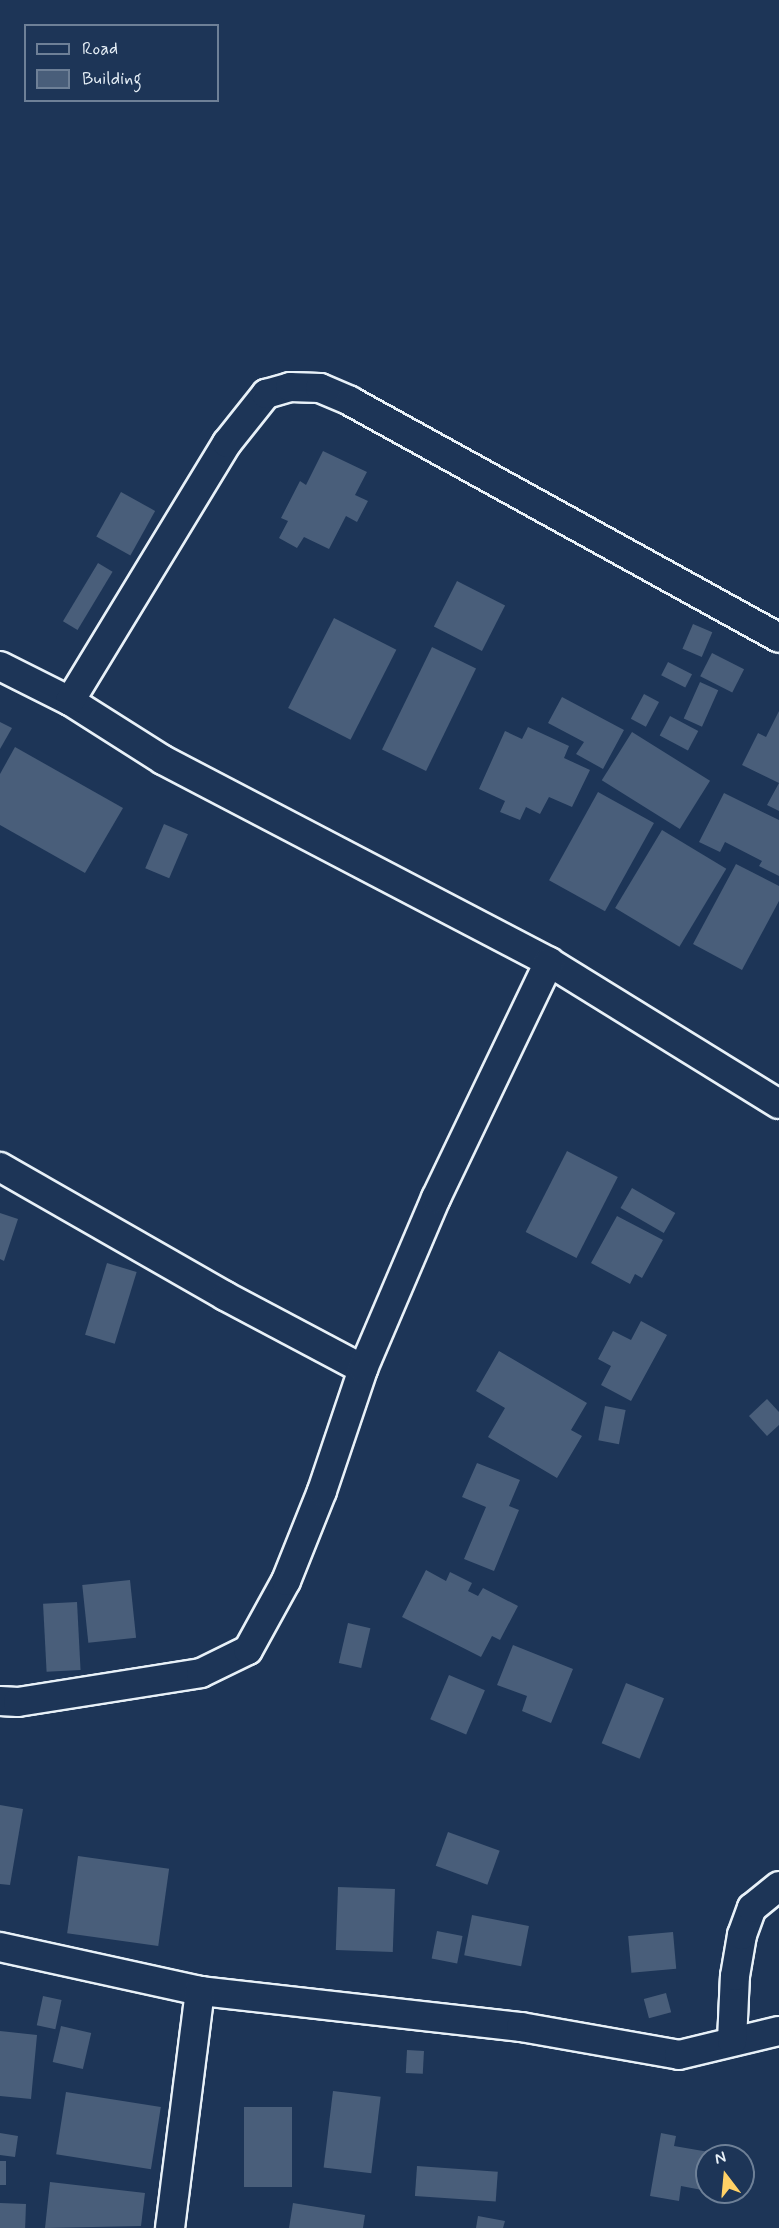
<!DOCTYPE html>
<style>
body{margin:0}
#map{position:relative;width:779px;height:2228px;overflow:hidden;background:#1d3557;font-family:Mynerve,sans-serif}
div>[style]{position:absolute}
.building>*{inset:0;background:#495e7a;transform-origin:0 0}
.roads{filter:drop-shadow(2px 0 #e8f1f8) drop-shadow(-2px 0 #e8f1f8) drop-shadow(0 2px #e8f1f8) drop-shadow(0 -2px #e8f1f8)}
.minor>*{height:28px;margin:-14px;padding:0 14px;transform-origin:14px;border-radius:14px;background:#1d3557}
span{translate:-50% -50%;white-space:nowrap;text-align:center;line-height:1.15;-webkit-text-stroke:6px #1d3557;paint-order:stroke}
.legend{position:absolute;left:24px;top:24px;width:195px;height:78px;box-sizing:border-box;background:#1d3557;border:2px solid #6e8097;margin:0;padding:8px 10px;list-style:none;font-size:18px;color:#e8f1f8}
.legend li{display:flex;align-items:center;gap:12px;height:30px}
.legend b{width:30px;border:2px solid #6e8097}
.north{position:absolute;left:695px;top:2144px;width:60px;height:60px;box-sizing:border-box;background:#1d3557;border:2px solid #6e8097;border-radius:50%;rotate:344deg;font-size:16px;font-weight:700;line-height:24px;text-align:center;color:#e8f1f8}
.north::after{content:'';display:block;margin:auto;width:21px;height:27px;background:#ffd166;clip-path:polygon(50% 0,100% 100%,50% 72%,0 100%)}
</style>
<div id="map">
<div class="building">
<div style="clip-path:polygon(323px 451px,367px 472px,355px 495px,368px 501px,357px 522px,346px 516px,329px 549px,304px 537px,297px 548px,279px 538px,288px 521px,281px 518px,300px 481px,306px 485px)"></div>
<div style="left:121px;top:492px;width:39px;height:51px;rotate:29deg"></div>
<div style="left:98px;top:563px;width:17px;height:68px;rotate:31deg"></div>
<div style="left:457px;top:581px;width:54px;height:51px;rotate:27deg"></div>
<div style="left:334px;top:618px;width:70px;height:101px;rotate:27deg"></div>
<div style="left:693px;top:624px;width:21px;height:27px;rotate:23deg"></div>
<div style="left:432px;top:647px;width:49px;height:114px;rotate:26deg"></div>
<div style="left:712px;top:653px;width:36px;height:26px;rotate:27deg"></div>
<div style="left:668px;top:662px;width:27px;height:15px;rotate:27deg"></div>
<div style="left:700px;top:682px;width:20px;height:40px;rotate:24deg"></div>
<div style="left:644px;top:694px;width:17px;height:28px;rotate:28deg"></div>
<div style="clip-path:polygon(562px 697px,624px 730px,603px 769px,576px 754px,584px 742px,548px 723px)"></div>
<div style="clip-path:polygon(779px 711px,779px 811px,767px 805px,779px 783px,742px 765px,758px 733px,766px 737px)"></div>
<div style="left:670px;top:716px;width:32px;height:22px;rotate:28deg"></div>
<div style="clip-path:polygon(0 722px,12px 728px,0 749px)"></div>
<div style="clip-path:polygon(528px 727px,569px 746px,564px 758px,590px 770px,572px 807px,549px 797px,540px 814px,526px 807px,520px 820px,500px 812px,505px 801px,479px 789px,505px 731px,522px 739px)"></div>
<div style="left:632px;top:732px;width:92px;height:57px;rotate:32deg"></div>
<div style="clip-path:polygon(15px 747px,123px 808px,85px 873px,0 825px,0 774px)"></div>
<div style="left:598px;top:792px;width:64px;height:101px;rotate:29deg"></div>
<div style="clip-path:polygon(724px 793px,779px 820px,779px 876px,759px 866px,762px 861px,725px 842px,720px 852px,699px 842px)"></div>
<div style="left:164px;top:824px;width:26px;height:48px;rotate:23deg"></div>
<div style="left:662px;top:830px;width:75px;height:91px;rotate:31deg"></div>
<div style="clip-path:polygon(736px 864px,779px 886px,779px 901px,742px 970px,693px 944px)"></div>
<div style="left:567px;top:1151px;width:57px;height:91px;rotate:27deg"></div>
<div style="left:632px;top:1188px;width:50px;height:23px;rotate:30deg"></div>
<div style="clip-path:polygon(0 1213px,18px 1219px,4px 1261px,0 1259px)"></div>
<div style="clip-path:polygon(617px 1216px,663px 1240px,642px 1278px,635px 1274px,630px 1284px,591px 1263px)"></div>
<div style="left:107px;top:1263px;width:31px;height:75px;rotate:17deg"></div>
<div style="clip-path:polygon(641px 1321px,667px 1335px,631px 1401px,601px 1385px,611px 1366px,598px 1359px,613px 1331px,631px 1340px)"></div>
<div style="clip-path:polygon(499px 1351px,587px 1403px,571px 1430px,582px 1436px,557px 1478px,488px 1437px,505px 1408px,476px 1391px)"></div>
<div style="clip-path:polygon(767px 1399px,779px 1412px,779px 1425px,767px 1436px,749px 1416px)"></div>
<div style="left:605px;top:1406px;width:21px;height:35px;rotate:11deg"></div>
<div style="clip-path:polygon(477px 1463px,520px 1480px,509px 1506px,519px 1510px,494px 1571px,464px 1559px,486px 1507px,462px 1497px)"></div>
<div style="clip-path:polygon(426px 1570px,446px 1581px,450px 1572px,472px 1583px,468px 1591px,478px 1596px,483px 1588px,518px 1606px,500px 1640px,492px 1636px,481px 1657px,402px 1617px)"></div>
<div style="left:130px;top:1580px;width:58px;height:48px;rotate:84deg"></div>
<div style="left:77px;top:1602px;width:68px;height:34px;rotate:87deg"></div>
<div style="left:348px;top:1623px;width:23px;height:41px;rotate:13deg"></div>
<div style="clip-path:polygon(513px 1645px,573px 1669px,551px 1723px,522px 1711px,527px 1696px,497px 1685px)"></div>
<div style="left:449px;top:1675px;width:39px;height:48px;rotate:23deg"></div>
<div style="left:626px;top:1683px;width:41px;height:65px;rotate:22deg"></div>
<div style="clip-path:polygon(0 1805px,23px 1809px,10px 1885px,0 1884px)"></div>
<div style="left:448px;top:1832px;width:55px;height:36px;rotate:20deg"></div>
<div style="left:78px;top:1856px;width:92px;height:78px;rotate:8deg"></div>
<div style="left:338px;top:1887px;width:57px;height:63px;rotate:2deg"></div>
<div style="left:472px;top:1915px;width:58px;height:41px;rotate:11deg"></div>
<div style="left:437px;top:1931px;width:26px;height:28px;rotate:11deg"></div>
<div style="left:673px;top:1932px;width:37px;height:45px;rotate:85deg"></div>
<div style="left:666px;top:1993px;width:20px;height:23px;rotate:75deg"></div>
<div style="left:43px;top:1996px;width:19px;height:30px;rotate:12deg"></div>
<div style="left:61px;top:2026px;width:31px;height:37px;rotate:13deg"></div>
<div style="clip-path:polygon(0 2031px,37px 2035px,31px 2099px,0 2096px)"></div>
<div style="left:407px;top:2050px;width:17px;height:23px;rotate:3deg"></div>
<div style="left:333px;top:2091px;width:48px;height:77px;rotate:7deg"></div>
<div style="left:66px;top:2092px;width:96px;height:63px;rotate:9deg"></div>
<div style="left:292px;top:2107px;width:80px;height:48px;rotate:90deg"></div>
<div style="clip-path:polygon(0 2133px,18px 2136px,15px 2157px,0 2155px)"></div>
<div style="clip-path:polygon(661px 2133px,676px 2136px,674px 2146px,709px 2152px,702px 2190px,681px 2186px,679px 2201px,650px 2196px)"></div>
<div style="left:0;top:2161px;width:6px;height:24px"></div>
<div style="left:417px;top:2166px;width:81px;height:30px;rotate:4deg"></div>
<div style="clip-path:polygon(50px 2182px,145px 2193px,141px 2226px,45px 2228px)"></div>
<div style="left:0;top:2203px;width:26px;height:25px;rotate:2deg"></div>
<div style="clip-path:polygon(293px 2203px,365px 2215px,363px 2228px,289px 2228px)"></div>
<div style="clip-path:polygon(478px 2216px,505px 2221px,503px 2228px,476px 2228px)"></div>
</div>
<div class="roads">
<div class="minor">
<div style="left:0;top:666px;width:78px;rotate:26.6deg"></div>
<div style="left:70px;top:701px;width:110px;rotate:32.4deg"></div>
<div style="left:163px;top:760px;width:436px;rotate:27.6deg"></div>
<div style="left:549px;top:962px;width:270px;rotate:31.7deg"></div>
<div style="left:70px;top:701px;width:302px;rotate:-58.7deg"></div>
<div style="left:227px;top:443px;width:63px;rotate:-51.5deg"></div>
<div style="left:266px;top:394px;width:25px;rotate:-16deg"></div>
<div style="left:290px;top:387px;width:30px;rotate:2deg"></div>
<div style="left:320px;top:388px;width:33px;rotate:23deg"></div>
<div style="left:350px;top:401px;width:490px;rotate:28.9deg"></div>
<div style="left:0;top:1167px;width:259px;rotate:29.8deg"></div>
<div style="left:225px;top:1296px;width:156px;rotate:27.9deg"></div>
<div style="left:0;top:1701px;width:18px;rotate:3deg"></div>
<div style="left:18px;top:1702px;width:185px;rotate:-9deg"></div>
<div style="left:201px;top:1673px;width:52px;rotate:-26.1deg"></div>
<div style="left:248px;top:1650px;width:79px;rotate:-61.2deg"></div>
<div style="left:286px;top:1581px;width:97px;rotate:-68.2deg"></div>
<div style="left:322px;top:1491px;width:129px;rotate:-71.4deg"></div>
<div style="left:363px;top:1369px;width:186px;rotate:-66.9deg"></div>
<div style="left:436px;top:1198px;width:262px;rotate:-64.4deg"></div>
<div style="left:0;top:1947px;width:205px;rotate:12.4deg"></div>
<div style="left:200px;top:1991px;width:323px;rotate:6.4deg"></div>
<div style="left:521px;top:2027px;width:160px;rotate:10deg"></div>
<div style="left:679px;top:2055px;width:103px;rotate:-13.5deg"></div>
<div style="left:732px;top:2041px;width:65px;rotate:-87.4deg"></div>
<div style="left:735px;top:1976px;width:42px;rotate:-80.3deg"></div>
<div style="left:742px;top:1935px;width:29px;rotate:-70deg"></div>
<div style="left:752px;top:1908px;width:35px;rotate:-39deg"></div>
<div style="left:170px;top:2228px;width:239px;rotate:-82.8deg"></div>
</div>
</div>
<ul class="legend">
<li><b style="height:8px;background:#1d3557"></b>Road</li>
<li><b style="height:16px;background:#495e7a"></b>Building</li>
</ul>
<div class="north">N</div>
</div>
